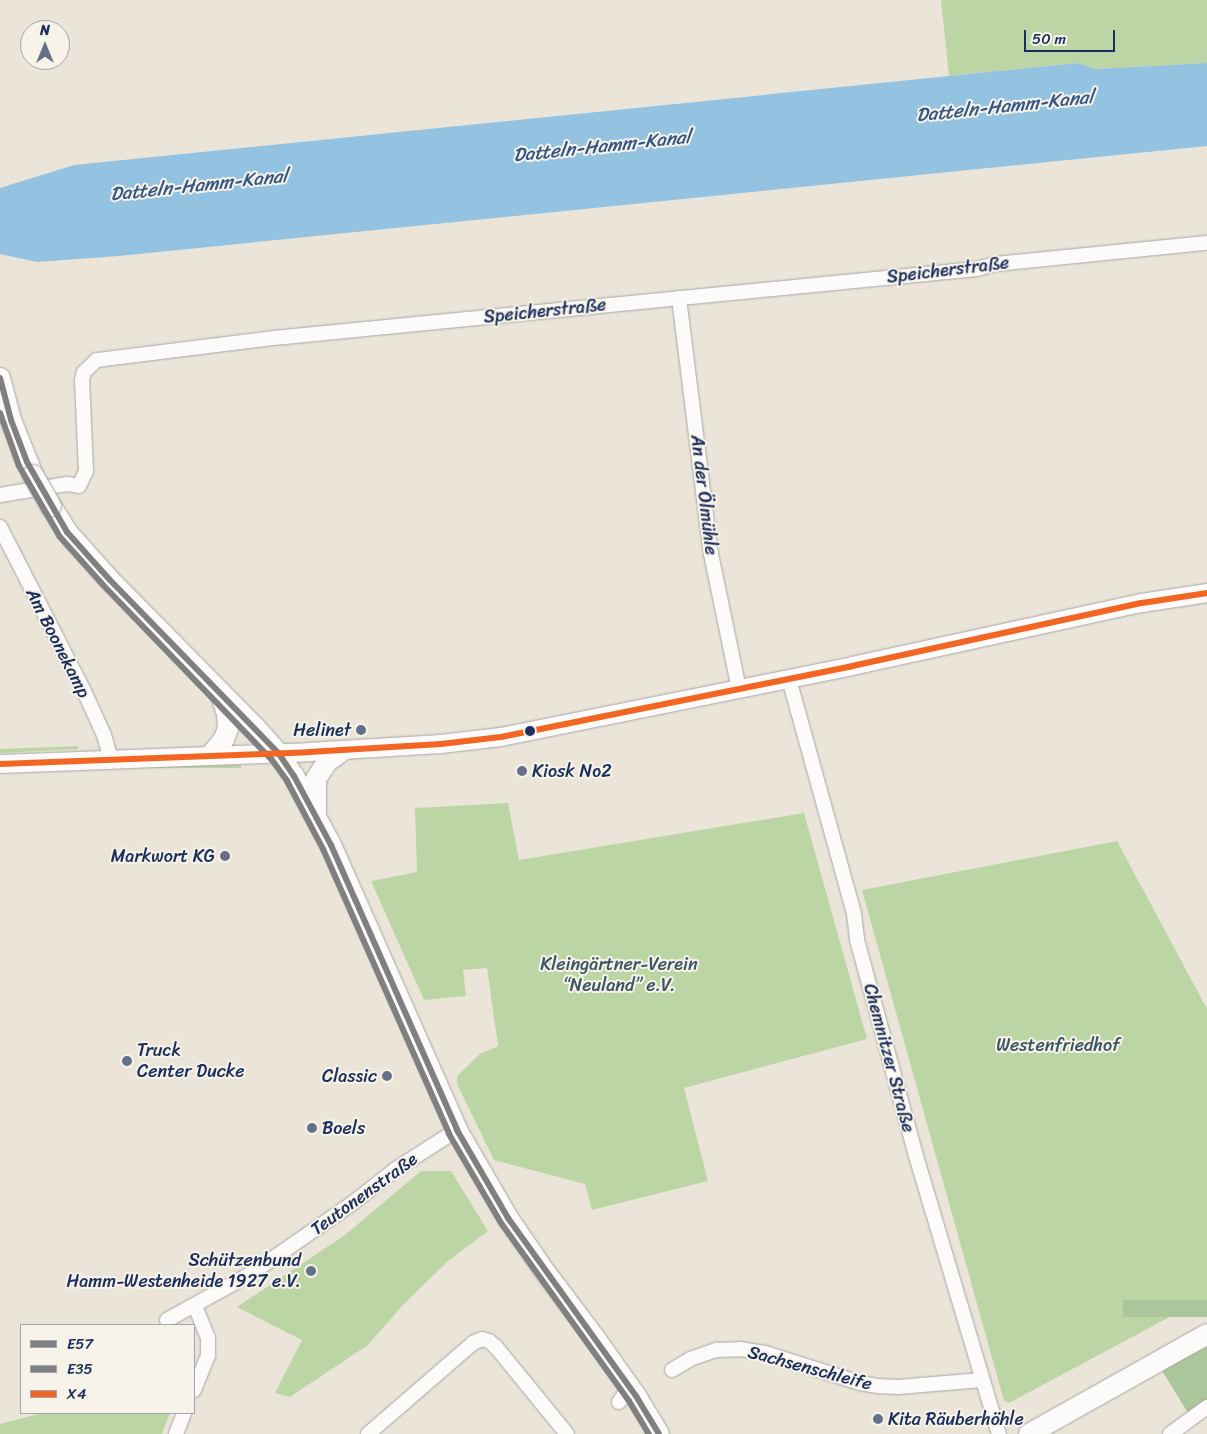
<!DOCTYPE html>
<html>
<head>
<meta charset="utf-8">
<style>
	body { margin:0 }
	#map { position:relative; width:1207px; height:1434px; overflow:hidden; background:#ebe5d9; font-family:Sriracha,sans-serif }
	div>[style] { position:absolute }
	.green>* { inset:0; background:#bcd5a4; transform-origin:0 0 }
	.forest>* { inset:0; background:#acc69b; transform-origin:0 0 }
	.water>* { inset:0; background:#94c3e1 }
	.roads { filter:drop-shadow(0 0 1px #a8a7a6) drop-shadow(0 0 1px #a8a7a6) }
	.minor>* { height:14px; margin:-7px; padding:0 7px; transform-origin:7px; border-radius:7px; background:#fcfbf9 }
	.tertiary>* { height:18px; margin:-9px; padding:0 9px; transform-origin:9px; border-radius:9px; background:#fcfbf9 }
	.secondary>* { height:20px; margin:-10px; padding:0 10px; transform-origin:10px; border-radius:10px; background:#fcfbf9 }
	.bridges { filter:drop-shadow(0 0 1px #a8a7a6) drop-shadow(0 0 1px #a8a7a6) }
	.secondary-bridge>* { height:20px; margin:-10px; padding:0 10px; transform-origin:10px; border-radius:10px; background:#fcfbf9 }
	.bus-1>* { height:6px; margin:-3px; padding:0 3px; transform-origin:3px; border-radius:3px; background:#808080 }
	.bus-2>* { height:6px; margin:-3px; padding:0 3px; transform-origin:3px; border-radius:3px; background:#808080 }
	.bus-3>* { height:6px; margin:-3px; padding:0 3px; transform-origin:3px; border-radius:3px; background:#f26522 }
	.dots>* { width:14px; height:14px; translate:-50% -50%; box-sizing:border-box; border:2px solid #f7f3e8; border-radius:50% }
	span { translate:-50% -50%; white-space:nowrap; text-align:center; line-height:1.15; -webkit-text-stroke:4px #f7f3e8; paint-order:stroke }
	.street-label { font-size:18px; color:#1b2f5e }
	.poi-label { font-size:18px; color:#1b2f5e }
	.right { translate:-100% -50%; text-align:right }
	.left { translate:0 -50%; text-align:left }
	.park-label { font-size:18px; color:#3a5564 }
	.water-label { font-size:19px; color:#345786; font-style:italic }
	.legend { position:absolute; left:20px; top:1324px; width:175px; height:90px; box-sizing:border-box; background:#f7f3e8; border:1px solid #9fa5b1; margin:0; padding:6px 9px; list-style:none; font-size:15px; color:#1b2f5e }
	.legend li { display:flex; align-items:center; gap:10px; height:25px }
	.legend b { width:25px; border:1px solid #9fa5b1 }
	.north { position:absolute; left:20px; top:20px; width:50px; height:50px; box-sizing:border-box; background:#f7f3e8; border:1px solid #9fa5b1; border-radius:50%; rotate:0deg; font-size:14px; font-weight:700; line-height:20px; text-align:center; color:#1b2f5e }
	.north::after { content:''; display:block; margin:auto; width:18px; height:22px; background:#646f89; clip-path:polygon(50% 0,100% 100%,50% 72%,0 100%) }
	.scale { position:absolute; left:1024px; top:30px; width:91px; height:22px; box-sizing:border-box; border:2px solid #1b2f5e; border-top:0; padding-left:6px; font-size:15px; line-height:18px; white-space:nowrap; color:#1b2f5e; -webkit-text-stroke:4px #f7f3e8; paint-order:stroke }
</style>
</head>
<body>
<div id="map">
	<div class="green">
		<div style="clip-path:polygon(941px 0,1207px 0,1207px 63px,1096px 69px,1078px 63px,949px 76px)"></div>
		<div style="clip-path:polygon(78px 746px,78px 749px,0 753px,0 749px)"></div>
		<div style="left:241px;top:765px;width:3px;height:133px;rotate:90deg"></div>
		<div style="clip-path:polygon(508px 803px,519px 860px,804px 813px,867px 1039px,684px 1088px,708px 1181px,592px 1210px,585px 1184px,494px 1160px,457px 1084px,457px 1076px,480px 1054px,498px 1046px,487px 968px,463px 970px,466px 996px,424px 1000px,371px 881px,417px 872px,415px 808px)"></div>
		<div style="clip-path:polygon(1117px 841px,1207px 1009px,1207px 1300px,1164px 1320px,1009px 1403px,1004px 1401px,862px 890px)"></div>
		<div style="clip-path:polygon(421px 1171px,451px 1171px,488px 1231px,448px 1261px,401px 1307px,368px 1345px,290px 1397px,275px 1393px,302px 1340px,237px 1307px,345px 1235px)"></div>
		<div style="clip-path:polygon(42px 1413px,170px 1413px,162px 1434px,0 1434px,0 1424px)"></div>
	</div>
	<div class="forest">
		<div style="left:1207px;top:1300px;width:17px;height:84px;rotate:90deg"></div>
		<div style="clip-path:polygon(1207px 1347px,1207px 1401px,1188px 1413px,1161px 1369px)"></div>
	</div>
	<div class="water">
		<div style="clip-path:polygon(1078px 63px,1096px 69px,1207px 63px,1207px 146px,119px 256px,37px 262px,0 254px,0 188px,74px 165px)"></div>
	</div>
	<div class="roads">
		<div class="minor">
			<div style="left:679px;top:298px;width:258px;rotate:82.9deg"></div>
			<div style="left:711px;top:554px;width:138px;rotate:78.3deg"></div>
			<div style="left:0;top:495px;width:68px;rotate:-9.3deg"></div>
			<div style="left:67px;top:484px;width:12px;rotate:9deg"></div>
			<div style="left:79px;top:486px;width:17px;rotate:-65deg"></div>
			<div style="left:86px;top:471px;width:91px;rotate:-92.5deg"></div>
			<div style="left:82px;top:380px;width:8px;rotate:-76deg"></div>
			<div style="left:84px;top:372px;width:18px;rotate:-43deg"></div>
			<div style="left:97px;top:360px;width:178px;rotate:-7.1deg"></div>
			<div style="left:274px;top:338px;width:706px;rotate:-5.61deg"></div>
			<div style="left:977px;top:269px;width:19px;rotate:-16deg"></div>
			<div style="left:995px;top:264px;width:213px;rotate:-5.7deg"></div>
			<div style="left:0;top:527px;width:182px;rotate:62.9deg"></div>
			<div style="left:83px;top:689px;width:51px;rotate:65.5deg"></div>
			<div style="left:104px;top:735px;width:26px;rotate:74deg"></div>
			<div style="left:789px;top:679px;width:244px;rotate:74.5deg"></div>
			<div style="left:854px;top:914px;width:26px;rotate:83deg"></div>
			<div style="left:857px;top:940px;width:224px;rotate:74.7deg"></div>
			<div style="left:916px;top:1156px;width:290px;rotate:73.4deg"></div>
			<div style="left:167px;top:1320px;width:97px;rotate:-28.9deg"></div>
			<div style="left:252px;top:1273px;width:124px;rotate:-34.8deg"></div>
			<div style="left:354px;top:1202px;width:53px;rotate:-38.2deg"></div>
			<div style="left:396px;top:1169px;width:72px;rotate:-32.6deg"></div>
			<div style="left:672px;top:1370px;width:21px;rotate:-31deg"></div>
			<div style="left:690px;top:1359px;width:28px;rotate:-19deg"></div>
			<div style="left:716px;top:1350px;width:24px;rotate:-2deg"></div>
			<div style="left:740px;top:1349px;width:25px;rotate:9deg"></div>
			<div style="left:765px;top:1353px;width:100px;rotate:17.5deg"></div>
			<div style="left:860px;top:1383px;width:17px;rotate:10deg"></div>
			<div style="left:877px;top:1386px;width:21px;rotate:3deg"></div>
			<div style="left:898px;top:1387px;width:84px;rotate:-4.8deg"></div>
			<div style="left:194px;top:1390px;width:38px;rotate:-68deg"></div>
			<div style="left:208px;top:1355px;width:17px;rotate:-90deg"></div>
			<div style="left:208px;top:1338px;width:35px;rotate:-112deg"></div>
			<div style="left:619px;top:1402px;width:19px;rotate:-54deg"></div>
			<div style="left:176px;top:1434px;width:22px;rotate:-69deg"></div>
			<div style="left:368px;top:1434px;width:139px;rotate:-40.9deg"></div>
			<div style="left:473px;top:1343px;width:10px;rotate:-24deg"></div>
			<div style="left:482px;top:1339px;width:7px;rotate:16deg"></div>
			<div style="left:489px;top:1341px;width:9px;rotate:41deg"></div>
			<div style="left:496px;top:1347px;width:112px;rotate:50.8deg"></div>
			<div style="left:1170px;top:1434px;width:46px;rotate:-36.1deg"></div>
		</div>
		<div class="tertiary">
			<div style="left:0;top:764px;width:309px;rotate:-2.2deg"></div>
			<div style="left:309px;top:752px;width:132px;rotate:-3.5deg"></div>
			<div style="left:441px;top:744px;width:60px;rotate:-6.7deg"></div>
			<div style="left:501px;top:737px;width:358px;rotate:-11.4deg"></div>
			<div style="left:852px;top:666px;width:297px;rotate:-12.3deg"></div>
			<div style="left:1142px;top:603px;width:66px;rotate:-8.7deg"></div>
		</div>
		<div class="secondary">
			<div style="left:0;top:378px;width:43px;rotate:75.3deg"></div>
			<div style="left:11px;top:420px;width:59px;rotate:68.2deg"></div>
			<div style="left:51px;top:506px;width:31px;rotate:58deg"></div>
			<div style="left:67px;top:532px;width:63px;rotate:48.2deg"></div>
			<div style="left:109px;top:579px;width:206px;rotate:45.4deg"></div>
			<div style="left:254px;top:726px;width:38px;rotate:48deg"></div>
			<div style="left:279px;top:754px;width:27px;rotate:56deg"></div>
			<div style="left:294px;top:776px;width:78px;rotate:61.8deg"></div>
			<div style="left:331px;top:845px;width:312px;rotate:66.1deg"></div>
			<div style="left:457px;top:1130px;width:102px;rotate:59.9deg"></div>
			<div style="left:508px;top:1218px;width:62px;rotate:55.5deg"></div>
			<div style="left:543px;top:1269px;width:86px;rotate:53deg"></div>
			<div style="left:595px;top:1338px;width:71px;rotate:54.7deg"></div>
			<div style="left:636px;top:1396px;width:44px;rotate:58.8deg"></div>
			<div style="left:211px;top:755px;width:21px;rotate:-51deg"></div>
			<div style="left:224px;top:739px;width:12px;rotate:-70deg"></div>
			<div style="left:228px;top:728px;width:14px;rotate:-94deg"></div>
			<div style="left:227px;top:714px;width:19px;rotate:-108deg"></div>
			<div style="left:316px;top:811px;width:32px;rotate:-90deg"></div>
			<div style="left:316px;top:779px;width:20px;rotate:-57deg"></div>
			<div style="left:327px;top:762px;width:19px;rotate:-36deg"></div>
			<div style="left:1029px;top:1434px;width:204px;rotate:-29.3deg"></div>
		</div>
	</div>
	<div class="bridges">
		<div class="secondary-bridge">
			<div style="left:33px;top:475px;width:36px;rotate:60deg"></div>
		</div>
	</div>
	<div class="bus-1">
		<div style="left:0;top:378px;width:43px;rotate:75.3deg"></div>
		<div style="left:11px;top:420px;width:45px;rotate:69.1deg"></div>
		<div style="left:27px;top:462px;width:81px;rotate:60.3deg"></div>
		<div style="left:67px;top:532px;width:63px;rotate:48.2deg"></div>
		<div style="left:109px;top:579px;width:244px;rotate:45.8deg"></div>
		<div style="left:279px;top:754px;width:27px;rotate:56deg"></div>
		<div style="left:294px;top:776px;width:78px;rotate:61.8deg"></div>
		<div style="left:331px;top:845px;width:312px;rotate:66.1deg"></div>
		<div style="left:457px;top:1130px;width:102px;rotate:59.9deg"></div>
		<div style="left:508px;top:1218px;width:219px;rotate:54.3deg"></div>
		<div style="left:636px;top:1396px;width:44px;rotate:58.8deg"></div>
	</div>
	<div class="bus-2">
		<div style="left:0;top:413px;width:56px;rotate:70.3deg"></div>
		<div style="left:19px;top:466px;width:82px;rotate:60deg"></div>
		<div style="left:60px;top:537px;width:64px;rotate:48.1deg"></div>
		<div style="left:103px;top:585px;width:243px;rotate:46deg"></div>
		<div style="left:272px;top:760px;width:26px;rotate:54deg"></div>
		<div style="left:287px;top:781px;width:77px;rotate:62.1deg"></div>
		<div style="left:323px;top:849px;width:312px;rotate:66.1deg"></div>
		<div style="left:449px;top:1134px;width:103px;rotate:59.7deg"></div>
		<div style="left:501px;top:1223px;width:219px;rotate:54.3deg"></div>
		<div style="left:629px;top:1401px;width:39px;rotate:59deg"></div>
	</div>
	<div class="bus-3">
		<div style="left:0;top:764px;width:309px;rotate:-2.2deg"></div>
		<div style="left:309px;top:752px;width:132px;rotate:-3.5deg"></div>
		<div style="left:441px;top:744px;width:60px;rotate:-6.7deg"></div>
		<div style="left:501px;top:737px;width:358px;rotate:-11.4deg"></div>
		<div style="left:852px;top:666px;width:297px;rotate:-12.3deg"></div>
		<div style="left:1142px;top:603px;width:66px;rotate:-8.7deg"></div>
	</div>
	<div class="dots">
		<div style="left:361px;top:730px;background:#646f89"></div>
		<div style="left:530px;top:731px;background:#1b2f5e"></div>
		<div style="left:522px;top:771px;background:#646f89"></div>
		<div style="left:225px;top:856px;background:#646f89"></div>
		<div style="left:127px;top:1061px;background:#646f89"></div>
		<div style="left:387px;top:1076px;background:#646f89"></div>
		<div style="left:312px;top:1128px;background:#646f89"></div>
		<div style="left:311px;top:1271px;background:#646f89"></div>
		<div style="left:878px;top:1419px;background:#646f89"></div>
	</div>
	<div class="street-label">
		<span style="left:948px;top:270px;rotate:-7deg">Speicherstraße</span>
		<span style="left:545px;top:311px;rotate:-6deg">Speicherstraße</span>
		<span style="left:704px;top:495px;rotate:83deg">An der Ölmühle</span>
		<span style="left:58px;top:643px;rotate:63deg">Am Boonekamp</span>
		<span style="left:889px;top:1058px;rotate:75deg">Chemnitzer Straße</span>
		<span style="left:364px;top:1194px;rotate:-36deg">Teutonenstraße</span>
		<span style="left:810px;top:1368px;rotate:15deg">Sachsenschleife</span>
	</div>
	<div class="poi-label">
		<span class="right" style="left:351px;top:730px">Helinet</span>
		<span class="left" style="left:532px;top:771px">Kiosk No2</span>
		<span class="right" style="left:215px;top:856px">Markwort KG</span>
		<span class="left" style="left:137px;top:1061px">Truck<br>Center Ducke</span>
		<span class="right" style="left:377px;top:1076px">Classic</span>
		<span class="left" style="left:322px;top:1128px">Boels</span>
		<span class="right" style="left:301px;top:1271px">Schützenbund<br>Hamm-Westenheide 1927 e.V.</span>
		<span class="left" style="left:888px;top:1419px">Kita Räuberhöhle</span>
	</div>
	<div class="park-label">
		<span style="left:619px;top:975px">Kleingärtner-Verein<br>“Neuland” e.V.</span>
		<span style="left:1058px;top:1045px">Westenfriedhof</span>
	</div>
	<div class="water-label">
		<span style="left:1005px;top:106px;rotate:-6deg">Datteln-Hamm-Kanal</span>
		<span style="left:602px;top:146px;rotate:-6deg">Datteln-Hamm-Kanal</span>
		<span style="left:199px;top:185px;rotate:-6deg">Datteln-Hamm-Kanal</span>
	</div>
	<ul class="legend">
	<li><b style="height:6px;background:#808080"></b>E57</li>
	<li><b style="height:6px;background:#808080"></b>E35</li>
	<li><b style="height:6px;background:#f26522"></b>X4</li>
	</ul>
	<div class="north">N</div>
	<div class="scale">50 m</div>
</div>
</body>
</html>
